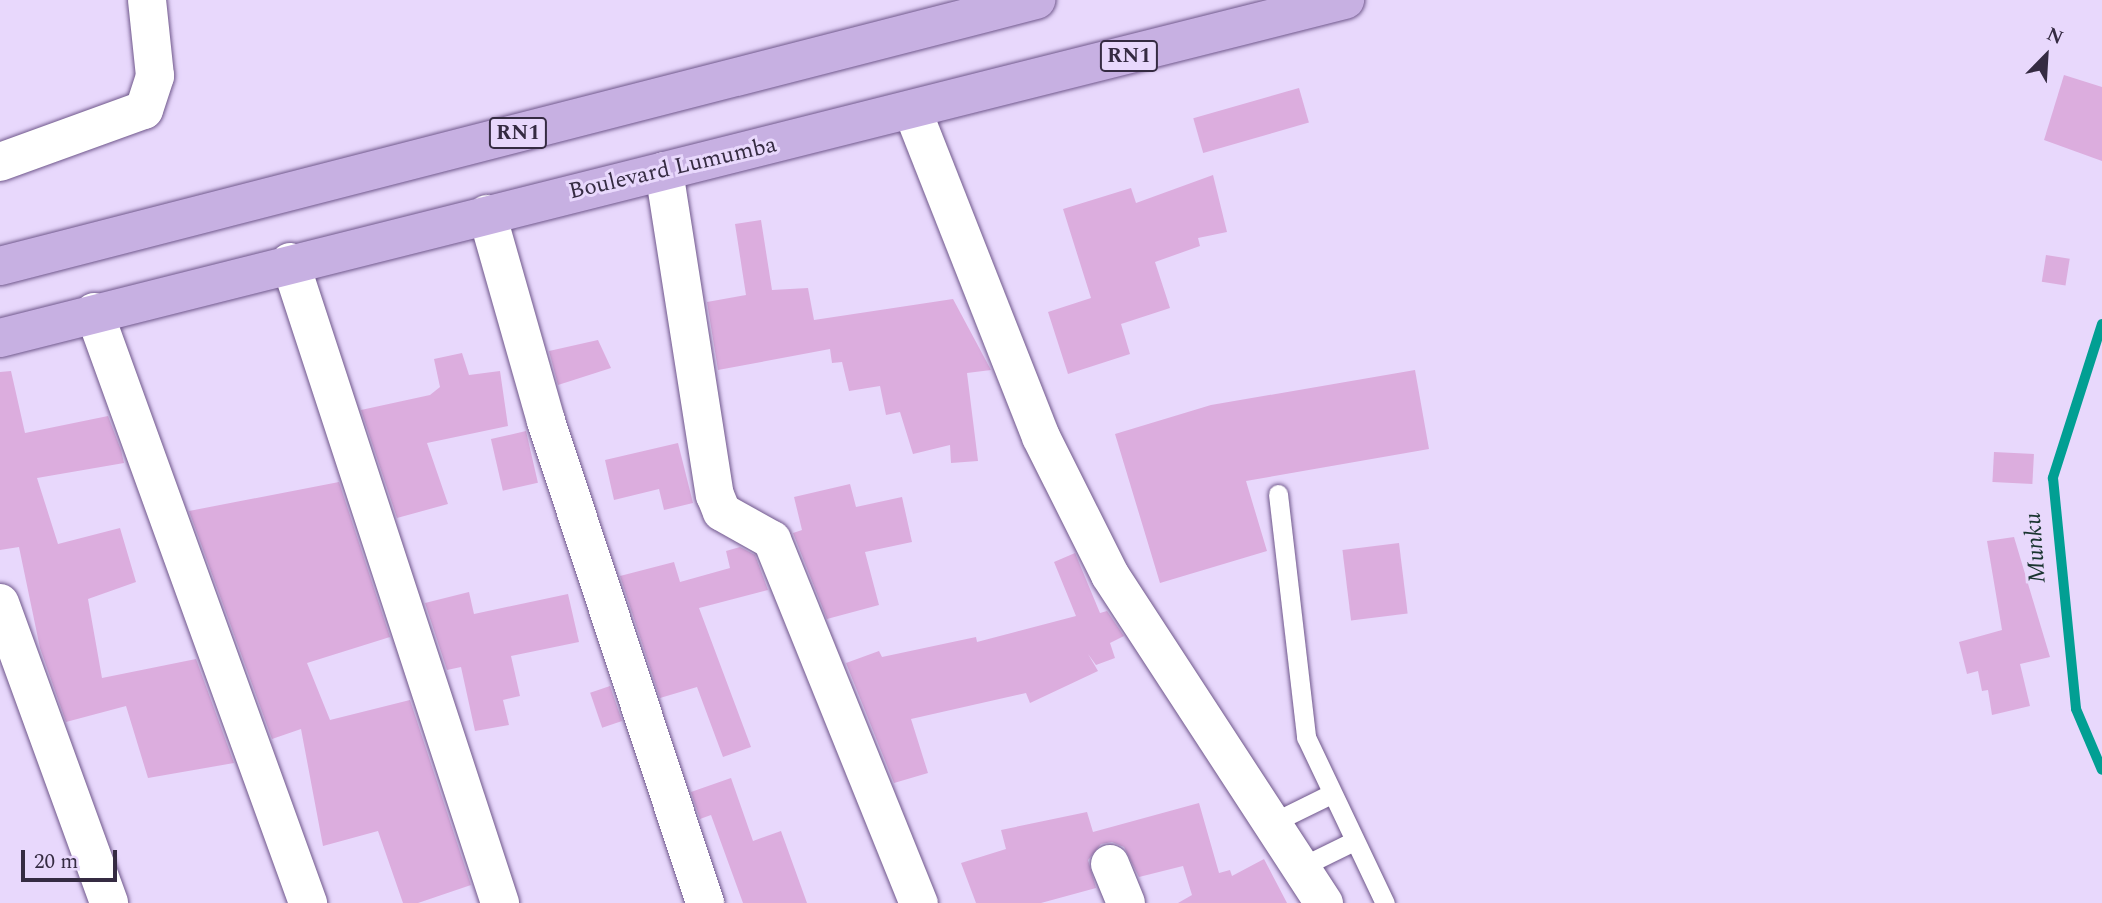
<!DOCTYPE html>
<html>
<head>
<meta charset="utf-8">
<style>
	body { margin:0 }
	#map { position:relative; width:2102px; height:903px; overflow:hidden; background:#e8d8fc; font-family:Spectral,serif }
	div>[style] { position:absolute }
	.stream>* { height:10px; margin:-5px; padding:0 5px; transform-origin:5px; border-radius:5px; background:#029f93 }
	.building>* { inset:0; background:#dcadde; transform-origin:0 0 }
	.roads { filter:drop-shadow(0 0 2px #6f578b) drop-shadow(0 0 2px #6f578b) }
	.service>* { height:19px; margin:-9.5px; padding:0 9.5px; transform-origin:9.5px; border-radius:9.5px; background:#fff }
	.minor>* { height:38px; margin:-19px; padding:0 19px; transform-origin:19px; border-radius:19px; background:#fff }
	.trunk>* { height:38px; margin:-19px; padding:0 19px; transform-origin:19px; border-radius:19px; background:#c7b0e2 }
	span { translate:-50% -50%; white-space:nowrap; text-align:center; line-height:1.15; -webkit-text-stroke:6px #e8d8fc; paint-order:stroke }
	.shield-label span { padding:2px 5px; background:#e8d8fc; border:2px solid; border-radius:5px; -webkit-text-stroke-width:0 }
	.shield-label { font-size:21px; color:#352b42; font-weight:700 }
	.street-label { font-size:23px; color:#352b42 }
	.water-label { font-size:24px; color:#193430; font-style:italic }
	.north { position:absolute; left:2011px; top:21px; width:70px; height:70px; -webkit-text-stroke:5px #e8d8fc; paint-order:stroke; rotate:24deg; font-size:19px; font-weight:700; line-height:28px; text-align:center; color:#352b42 }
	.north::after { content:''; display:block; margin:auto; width:24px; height:32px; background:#352b42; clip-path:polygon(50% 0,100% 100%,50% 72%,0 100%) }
	.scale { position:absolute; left:21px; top:850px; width:96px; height:32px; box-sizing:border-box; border:4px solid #352b42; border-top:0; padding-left:9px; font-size:21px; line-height:24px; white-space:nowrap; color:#352b42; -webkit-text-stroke:5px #e8d8fc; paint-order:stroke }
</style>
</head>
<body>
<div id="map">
	<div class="stream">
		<div style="left:2102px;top:324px;width:162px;rotate:107.7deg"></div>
		<div style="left:2053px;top:478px;width:232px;rotate:84.3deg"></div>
		<div style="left:2076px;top:709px;width:66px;rotate:66.9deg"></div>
	</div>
	<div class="building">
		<div style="clip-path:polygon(2064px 75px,2102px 87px,2102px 161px,2044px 140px)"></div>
		<div style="left:1299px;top:88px;width:36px;height:110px;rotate:74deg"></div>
		<div style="clip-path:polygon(1213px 175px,1227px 232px,1198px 238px,1200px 246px,1155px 262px,1170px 308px,1121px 324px,1130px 354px,1068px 374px,1048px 312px,1091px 298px,1063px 209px,1131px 188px,1136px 203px)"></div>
		<div style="clip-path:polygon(761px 220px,772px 290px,808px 288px,814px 320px,953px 299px,991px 370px,967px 373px,978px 461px,951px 463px,950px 445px,913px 454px,900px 412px,886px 415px,880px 386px,849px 391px,842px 362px,832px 363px,830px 349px,718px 370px,707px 302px,746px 295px,735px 224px)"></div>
		<div style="left:2046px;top:255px;width:24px;height:27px;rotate:9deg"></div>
		<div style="clip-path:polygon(598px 340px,611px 368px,558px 385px,549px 351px)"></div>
		<div style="clip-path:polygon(462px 353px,469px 375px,500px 371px,508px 426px,427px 443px,448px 504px,397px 518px,361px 410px,430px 395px,440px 387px,434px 359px)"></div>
		<div style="clip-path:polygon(1415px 370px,1429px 449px,1246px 481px,1267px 551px,1160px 583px,1115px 434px,1211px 405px)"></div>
		<div style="clip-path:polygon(11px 371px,25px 433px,108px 416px,121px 450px,124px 463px,37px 478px,58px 544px,120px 528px,136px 582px,88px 599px,102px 678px,196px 659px,234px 763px,148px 778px,126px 706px,66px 722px,40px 648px,19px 547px,0 550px,0 372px)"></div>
		<div style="left:526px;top:431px;width:53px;height:36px;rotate:77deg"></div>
		<div style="clip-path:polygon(678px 443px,693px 503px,664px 510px,659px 489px,614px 500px,605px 460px)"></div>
		<div style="left:1994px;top:452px;width:40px;height:30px;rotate:3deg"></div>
		<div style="clip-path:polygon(339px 482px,390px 637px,307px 663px,330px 720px,410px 700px,471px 885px,418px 903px,403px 903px,378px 831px,323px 846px,301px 729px,272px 739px,189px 511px)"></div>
		<div style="clip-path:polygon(850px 484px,856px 507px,902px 497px,912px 542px,865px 552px,879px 605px,827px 619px,793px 533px,802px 530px,794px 497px)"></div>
		<div style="clip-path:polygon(2014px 537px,2050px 657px,2020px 664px,2030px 706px,1992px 715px,1988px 690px,1982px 691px,1978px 671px,1967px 674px,1959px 642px,2002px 630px,1987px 541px)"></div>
		<div style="left:1399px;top:543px;width:71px;height:57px;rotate:83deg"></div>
		<div style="clip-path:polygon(740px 547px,755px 555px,768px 590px,699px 608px,751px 747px,723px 757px,697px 687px,660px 698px,620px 576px,674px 562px,680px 582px,730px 568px,726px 551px)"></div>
		<div style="clip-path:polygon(1075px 553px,1100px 613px,1107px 611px,1124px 636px,1110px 643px,1115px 658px,1096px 665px,1088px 654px,1098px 671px,1030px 703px,1026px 693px,911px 719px,928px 773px,894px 783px,846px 663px,879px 651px,882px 657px,976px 637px,977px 642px,1076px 616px,1054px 562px)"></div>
		<div style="clip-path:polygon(469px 592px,474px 614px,568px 594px,579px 642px,511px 656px,520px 696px,503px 700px,509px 725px,475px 731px,461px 667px,447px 670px,425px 603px)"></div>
		<div style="left:610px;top:686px;width:37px;height:21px;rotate:71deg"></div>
		<div style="clip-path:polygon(731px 778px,753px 841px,781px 831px,807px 903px,743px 903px,711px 815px,700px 819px,691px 792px)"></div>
		<div style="clip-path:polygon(1199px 803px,1219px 873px,1230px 870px,1232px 876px,1264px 859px,1287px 903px,1178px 903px,1192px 895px,1183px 866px,1139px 877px,1124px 847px,1112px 842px,1101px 844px,1088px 860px,1096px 888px,1041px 903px,976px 903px,961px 863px,1006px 849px,1001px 830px,1087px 812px,1093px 832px)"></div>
	</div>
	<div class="roads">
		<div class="service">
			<div style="left:1278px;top:494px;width:245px;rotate:83.4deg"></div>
			<div style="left:1306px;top:737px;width:184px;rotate:64.6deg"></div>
			<div style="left:1272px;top:823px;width:66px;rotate:-26.2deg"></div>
			<div style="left:1301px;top:867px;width:59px;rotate:-26.1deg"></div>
		</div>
		<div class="minor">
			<div style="left:913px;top:112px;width:349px;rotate:68.5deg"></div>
			<div style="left:1041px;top:437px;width:154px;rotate:63.4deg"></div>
			<div style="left:1110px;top:575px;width:392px;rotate:56.9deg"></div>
			<div style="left:0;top:162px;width:153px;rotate:-19.9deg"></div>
			<div style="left:144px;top:110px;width:36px;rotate:-72deg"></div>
			<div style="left:155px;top:76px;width:76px;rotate:-96deg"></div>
			<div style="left:664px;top:171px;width:328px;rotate:81.1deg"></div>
			<div style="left:715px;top:495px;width:18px;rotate:68deg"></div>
			<div style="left:722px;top:512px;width:57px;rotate:29.2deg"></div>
			<div style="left:772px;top:540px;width:392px;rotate:68deg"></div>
			<div style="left:487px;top:214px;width:215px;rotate:74.1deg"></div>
			<div style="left:546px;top:421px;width:508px;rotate:71.74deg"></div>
			<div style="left:290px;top:262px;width:675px;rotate:71.86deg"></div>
			<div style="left:94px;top:312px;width:629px;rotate:70.09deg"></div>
			<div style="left:0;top:603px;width:319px;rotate:70deg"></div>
			<div style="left:1110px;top:864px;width:42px;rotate:67.7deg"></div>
		</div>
		<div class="trunk">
			<div style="left:0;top:266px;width:1070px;rotate:-14.4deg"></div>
			<div style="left:0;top:338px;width:1387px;rotate:-14.11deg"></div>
		</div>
	</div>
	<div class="shield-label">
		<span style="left:1129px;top:56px">RN1</span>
		<span style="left:518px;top:133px">RN1</span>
	</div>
	<div class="street-label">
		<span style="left:673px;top:169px;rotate:-13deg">Boulevard Lumumba</span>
	</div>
	<div class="water-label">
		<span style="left:2036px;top:548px;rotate:-94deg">Munku</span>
	</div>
	<div class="north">N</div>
	<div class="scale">20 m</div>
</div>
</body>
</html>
